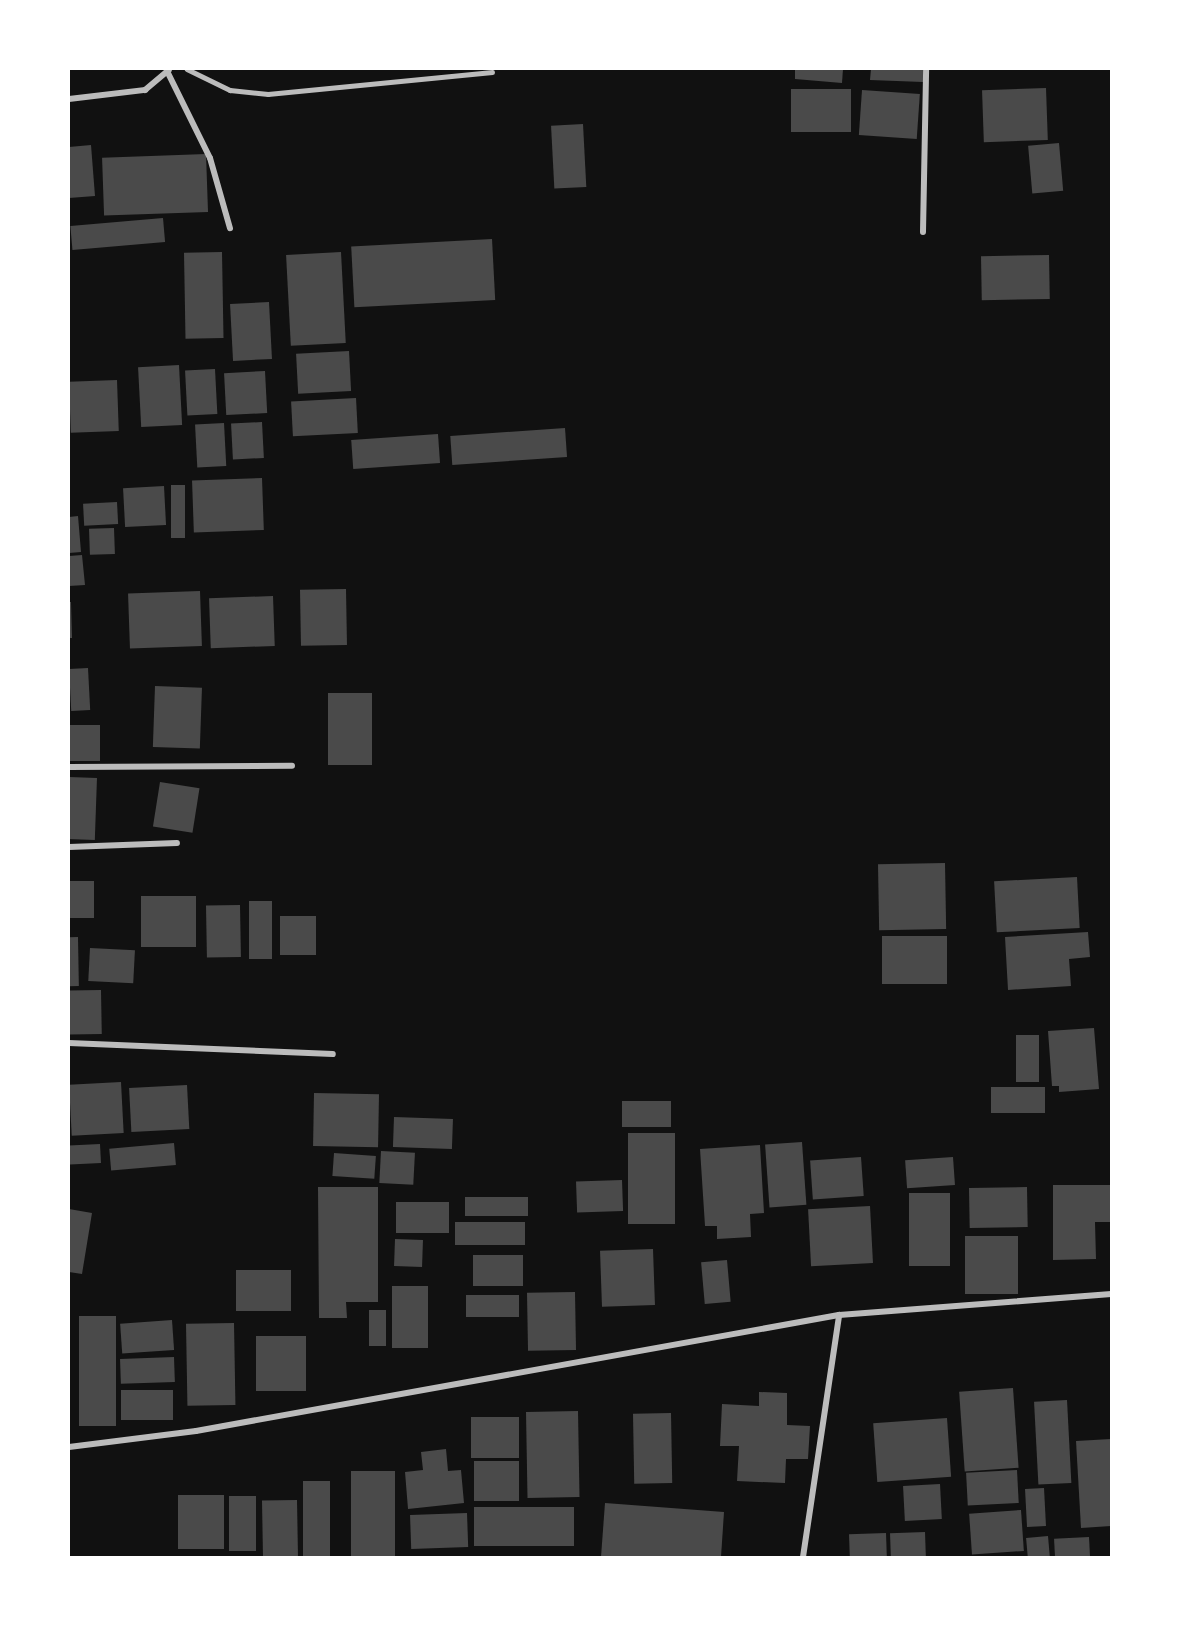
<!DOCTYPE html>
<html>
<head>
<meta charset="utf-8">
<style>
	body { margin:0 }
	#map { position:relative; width:1180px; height:1626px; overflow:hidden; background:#111; font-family:"Alegreya Sans",sans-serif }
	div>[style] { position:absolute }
	.building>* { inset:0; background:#4a4a4a; transform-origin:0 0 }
	.service>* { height:4.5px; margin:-2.25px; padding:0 2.25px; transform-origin:2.25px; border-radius:2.25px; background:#bcbcbc }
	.minor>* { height:6px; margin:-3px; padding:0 3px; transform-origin:3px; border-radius:3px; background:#bcbcbc }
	span { translate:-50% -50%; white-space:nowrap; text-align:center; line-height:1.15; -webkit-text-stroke:4.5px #fff; paint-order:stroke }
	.frame { position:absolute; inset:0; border:70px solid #fff; pointer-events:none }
</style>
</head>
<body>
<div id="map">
	<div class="building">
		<div style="clip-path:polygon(795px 69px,843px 69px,842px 83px,795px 79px)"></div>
		<div style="clip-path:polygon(871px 69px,923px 69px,923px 82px,870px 80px)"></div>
		<div style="left:1046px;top:88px;width:52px;height:64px;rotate:88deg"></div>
		<div style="left:791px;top:89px;width:60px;height:43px"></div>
		<div style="left:862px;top:90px;width:58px;height:45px;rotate:4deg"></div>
		<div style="left:583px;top:124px;width:63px;height:32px;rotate:87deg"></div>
		<div style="left:1059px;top:143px;width:48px;height:31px;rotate:85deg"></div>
		<div style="clip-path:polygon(91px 145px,95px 196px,69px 198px,69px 147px)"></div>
		<div style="left:206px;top:154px;width:58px;height:104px;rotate:88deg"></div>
		<div style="left:163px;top:218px;width:24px;height:93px;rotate:85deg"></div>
		<div style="left:492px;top:239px;width:61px;height:141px;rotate:87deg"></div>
		<div style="left:222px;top:252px;width:86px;height:38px;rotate:89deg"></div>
		<div style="left:341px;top:252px;width:91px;height:55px;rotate:87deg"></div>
		<div style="left:1049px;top:255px;width:44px;height:68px;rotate:89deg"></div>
		<div style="left:269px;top:302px;width:57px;height:39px;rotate:87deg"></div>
		<div style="left:349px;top:351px;width:40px;height:53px;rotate:87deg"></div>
		<div style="left:179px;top:365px;width:60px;height:41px;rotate:87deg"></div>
		<div style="left:215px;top:369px;width:45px;height:30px;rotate:87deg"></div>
		<div style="left:265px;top:371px;width:42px;height:41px;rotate:87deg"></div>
		<div style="left:117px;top:380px;width:51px;height:48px;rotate:88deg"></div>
		<div style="left:356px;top:398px;width:35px;height:65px;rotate:87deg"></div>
		<div style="left:262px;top:422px;width:36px;height:31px;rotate:87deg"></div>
		<div style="left:224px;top:423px;width:43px;height:29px;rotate:87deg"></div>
		<div style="left:565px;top:428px;width:29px;height:115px;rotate:86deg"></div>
		<div style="left:438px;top:434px;width:29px;height:87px;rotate:86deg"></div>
		<div style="left:262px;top:478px;width:52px;height:70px;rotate:88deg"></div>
		<div style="left:171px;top:485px;width:14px;height:53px"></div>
		<div style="left:164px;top:486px;width:39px;height:41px;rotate:87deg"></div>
		<div style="left:117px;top:502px;width:22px;height:34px;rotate:87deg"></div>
		<div style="clip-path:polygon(78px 516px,81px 552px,69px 553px,69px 517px)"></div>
		<div style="left:114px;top:528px;width:26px;height:25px;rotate:88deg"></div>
		<div style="clip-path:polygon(82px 555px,85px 585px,69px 586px,69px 556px)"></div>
		<div style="left:346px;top:589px;width:56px;height:46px;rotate:89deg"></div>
		<div style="left:200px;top:591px;width:55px;height:72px;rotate:88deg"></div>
		<div style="left:273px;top:596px;width:50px;height:64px;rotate:88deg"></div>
		<div style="clip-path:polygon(69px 602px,71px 602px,72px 638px,69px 638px)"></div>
		<div style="left:88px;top:668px;width:42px;height:19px;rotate:87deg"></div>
		<div style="left:155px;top:686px;width:47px;height:61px;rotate:2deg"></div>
		<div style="left:328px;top:693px;width:44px;height:72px"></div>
		<div style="left:69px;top:725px;width:31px;height:36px"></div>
		<div style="left:69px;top:777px;width:28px;height:62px;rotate:2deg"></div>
		<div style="left:160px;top:782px;width:40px;height:45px;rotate:9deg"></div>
		<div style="left:945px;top:863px;width:66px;height:67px;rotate:89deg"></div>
		<div style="left:1077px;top:877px;width:51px;height:83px;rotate:87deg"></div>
		<div style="left:69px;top:881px;width:25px;height:37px"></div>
		<div style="left:141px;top:896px;width:55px;height:51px"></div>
		<div style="left:249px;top:901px;width:23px;height:58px"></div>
		<div style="left:240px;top:905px;width:52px;height:34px;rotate:89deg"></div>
		<div style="left:280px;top:916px;width:36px;height:39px"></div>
		<div style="clip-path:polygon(1088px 932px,1090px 957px,1069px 959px,1071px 986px,1008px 990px,1005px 937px)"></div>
		<div style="left:947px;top:936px;width:48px;height:65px;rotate:90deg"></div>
		<div style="left:78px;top:937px;width:49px;height:9px;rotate:89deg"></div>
		<div style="left:90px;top:948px;width:45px;height:33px;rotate:3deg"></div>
		<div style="left:101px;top:990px;width:44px;height:32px;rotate:89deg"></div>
		<div style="clip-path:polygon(1094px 1028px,1099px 1089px,1059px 1092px,1059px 1086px,1052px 1086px,1048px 1031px)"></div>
		<div style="left:1016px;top:1035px;width:23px;height:47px"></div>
		<div style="left:121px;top:1082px;width:51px;height:52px;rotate:87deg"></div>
		<div style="left:187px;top:1085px;width:44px;height:58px;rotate:87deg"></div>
		<div style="left:991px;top:1087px;width:54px;height:26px"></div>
		<div style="left:314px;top:1093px;width:65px;height:53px;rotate:1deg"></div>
		<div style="left:622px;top:1101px;width:49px;height:26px"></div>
		<div style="left:394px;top:1117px;width:59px;height:30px;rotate:2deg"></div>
		<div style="left:628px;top:1133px;width:47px;height:91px"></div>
		<div style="left:802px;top:1142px;width:63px;height:37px;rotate:86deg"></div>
		<div style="left:174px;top:1143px;width:22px;height:65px;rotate:85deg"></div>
		<div style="left:100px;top:1144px;width:19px;height:31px;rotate:87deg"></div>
		<div style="clip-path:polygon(760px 1145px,764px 1213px,750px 1214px,751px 1237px,717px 1239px,717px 1226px,705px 1226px,700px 1149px)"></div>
		<div style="left:381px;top:1151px;width:34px;height:32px;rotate:3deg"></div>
		<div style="left:334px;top:1153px;width:42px;height:23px;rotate:4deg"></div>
		<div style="left:861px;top:1157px;width:39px;height:51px;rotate:86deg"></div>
		<div style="left:953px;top:1157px;width:28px;height:48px;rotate:86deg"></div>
		<div style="left:622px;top:1180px;width:31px;height:46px;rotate:88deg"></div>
		<div style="clip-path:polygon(1053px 1185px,1111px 1185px,1111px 1222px,1095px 1222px,1096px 1259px,1053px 1260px)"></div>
		<div style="clip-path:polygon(318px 1187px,378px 1187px,378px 1302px,346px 1302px,347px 1318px,319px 1318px)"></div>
		<div style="left:1027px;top:1187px;width:40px;height:58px;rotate:89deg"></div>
		<div style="left:909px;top:1193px;width:41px;height:73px"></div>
		<div style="left:528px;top:1197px;width:19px;height:63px;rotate:90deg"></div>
		<div style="left:396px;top:1202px;width:53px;height:31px"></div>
		<div style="left:870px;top:1206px;width:57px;height:62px;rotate:87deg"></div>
		<div style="clip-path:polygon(69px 1209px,92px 1213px,82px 1274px,69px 1272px)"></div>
		<div style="left:525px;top:1222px;width:23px;height:70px;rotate:90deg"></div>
		<div style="left:965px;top:1236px;width:53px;height:58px"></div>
		<div style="left:395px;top:1239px;width:28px;height:27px;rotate:2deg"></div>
		<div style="left:653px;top:1249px;width:56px;height:53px;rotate:88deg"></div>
		<div style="left:473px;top:1255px;width:50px;height:31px"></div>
		<div style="left:727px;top:1260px;width:42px;height:26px;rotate:85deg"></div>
		<div style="left:291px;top:1270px;width:41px;height:55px;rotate:90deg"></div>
		<div style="left:392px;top:1286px;width:36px;height:62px"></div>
		<div style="left:575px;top:1292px;width:58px;height:48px;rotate:89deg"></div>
		<div style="left:466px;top:1295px;width:53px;height:22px"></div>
		<div style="left:369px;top:1310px;width:17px;height:36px"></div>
		<div style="left:79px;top:1316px;width:37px;height:110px"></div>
		<div style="left:172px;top:1320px;width:30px;height:52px;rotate:86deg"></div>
		<div style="left:234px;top:1323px;width:82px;height:48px;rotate:89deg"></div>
		<div style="left:306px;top:1336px;width:55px;height:50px;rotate:90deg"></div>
		<div style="left:174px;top:1357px;width:25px;height:54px;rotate:88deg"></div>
		<div style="left:1013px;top:1388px;width:80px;height:54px;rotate:86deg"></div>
		<div style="left:173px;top:1390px;width:30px;height:52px;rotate:90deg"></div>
		<div style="clip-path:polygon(759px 1392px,787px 1393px,787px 1425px,810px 1426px,808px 1459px,786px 1459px,785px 1483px,737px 1481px,739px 1446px,720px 1446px,722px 1404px,759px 1406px)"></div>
		<div style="left:1067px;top:1400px;width:83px;height:33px;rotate:87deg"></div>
		<div style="left:578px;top:1411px;width:86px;height:52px;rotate:89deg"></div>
		<div style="left:671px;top:1413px;width:70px;height:38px;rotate:89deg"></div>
		<div style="left:519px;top:1417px;width:41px;height:48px;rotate:90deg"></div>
		<div style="left:947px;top:1418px;width:59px;height:74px;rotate:86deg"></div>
		<div style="clip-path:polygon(1111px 1439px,1111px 1526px,1081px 1528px,1076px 1441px)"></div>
		<div style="clip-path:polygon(446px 1449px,448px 1471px,461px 1470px,464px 1503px,408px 1509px,405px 1472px,423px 1470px,421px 1452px)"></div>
		<div style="left:519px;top:1461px;width:40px;height:45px;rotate:90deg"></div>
		<div style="left:1017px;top:1470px;width:33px;height:51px;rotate:87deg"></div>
		<div style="left:395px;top:1471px;width:86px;height:44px;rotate:90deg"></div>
		<div style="left:303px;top:1481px;width:27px;height:76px"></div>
		<div style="left:940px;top:1484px;width:35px;height:37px;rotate:87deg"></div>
		<div style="left:1044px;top:1488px;width:38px;height:19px;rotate:87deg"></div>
		<div style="left:224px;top:1495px;width:54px;height:46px;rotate:90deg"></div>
		<div style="left:229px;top:1496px;width:27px;height:55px"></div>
		<div style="left:297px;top:1500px;width:57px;height:35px;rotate:89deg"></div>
		<div style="clip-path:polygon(605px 1503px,724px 1512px,721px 1557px,601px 1557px)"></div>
		<div style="left:574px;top:1507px;width:39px;height:100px;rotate:90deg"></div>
		<div style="left:1021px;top:1510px;width:41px;height:52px;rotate:86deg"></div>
		<div style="left:467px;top:1513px;width:34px;height:57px;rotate:88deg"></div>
		<div style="left:925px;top:1532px;width:25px;height:35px;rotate:88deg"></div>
		<div style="left:886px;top:1533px;width:24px;height:37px;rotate:88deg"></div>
		<div style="left:1048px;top:1536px;width:21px;height:22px;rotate:85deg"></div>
		<div style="left:1089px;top:1537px;width:20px;height:35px;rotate:87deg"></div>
	</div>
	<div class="service">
		<div style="left:187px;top:69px;width:48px;rotate:26deg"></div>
		<div style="left:230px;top:90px;width:38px;rotate:6deg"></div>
		<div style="left:268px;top:94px;width:225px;rotate:-5.6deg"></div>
	</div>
	<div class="minor">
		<div style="left:167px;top:71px;width:97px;rotate:63.7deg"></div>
		<div style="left:210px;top:158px;width:73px;rotate:74.1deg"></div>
		<div style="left:69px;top:99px;width:77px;rotate:-6.8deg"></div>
		<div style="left:145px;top:90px;width:31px;rotate:-40deg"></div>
		<div style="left:923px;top:232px;width:163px;rotate:-88.9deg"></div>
		<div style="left:69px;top:767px;width:223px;rotate:-0.3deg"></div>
		<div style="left:69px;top:847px;width:108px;rotate:-2.1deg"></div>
		<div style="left:69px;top:1043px;width:264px;rotate:2.4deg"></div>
		<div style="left:69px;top:1447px;width:128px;rotate:-7.2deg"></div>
		<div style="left:196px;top:1431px;width:653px;rotate:-10.23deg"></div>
		<div style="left:839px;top:1315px;width:273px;rotate:-4.4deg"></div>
		<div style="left:803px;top:1557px;width:245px;rotate:-81.5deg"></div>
	</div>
	<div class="frame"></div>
</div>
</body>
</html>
